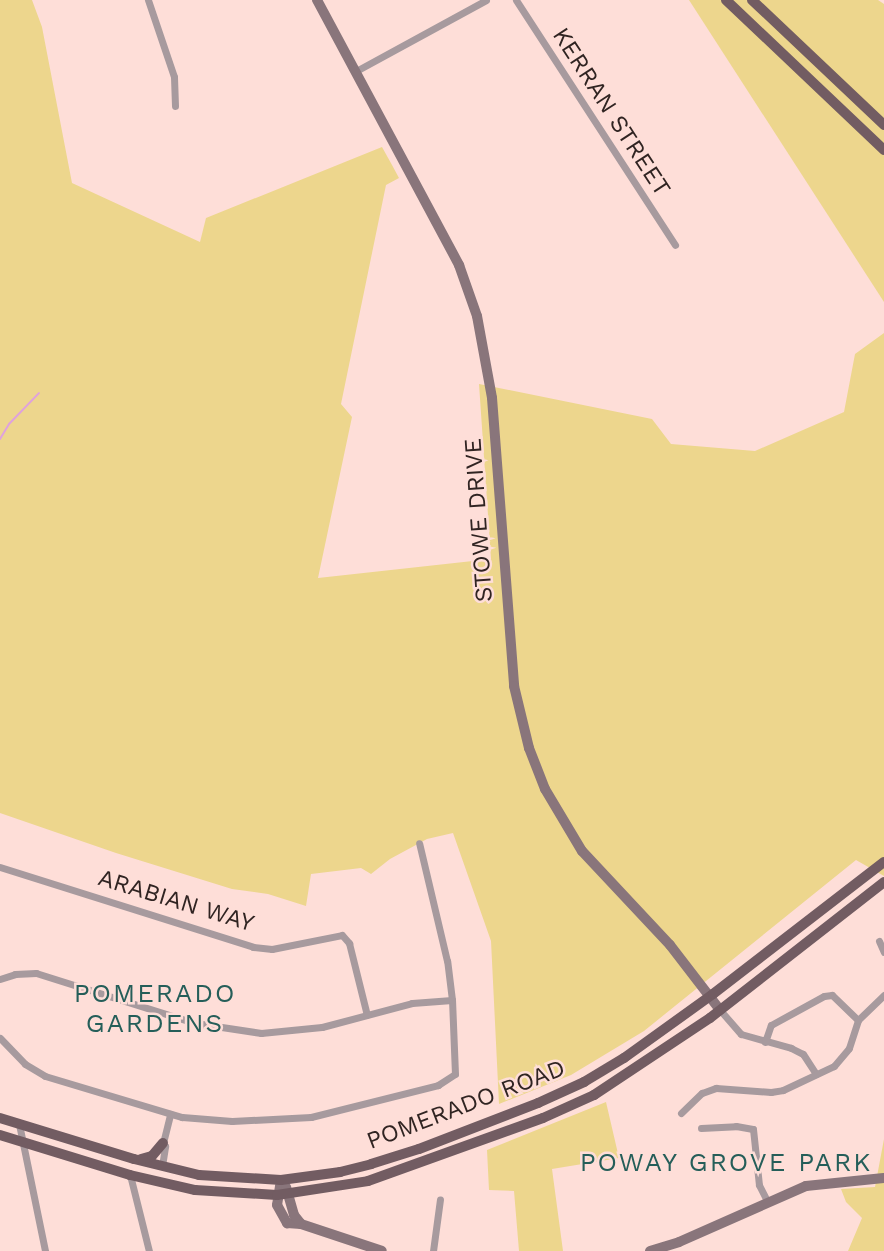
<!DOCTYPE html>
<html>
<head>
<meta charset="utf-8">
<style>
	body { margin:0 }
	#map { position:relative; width:884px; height:1251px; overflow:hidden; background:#feded8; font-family:"Work Sans",sans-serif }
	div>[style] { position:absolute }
	.green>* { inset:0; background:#edd68d }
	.stream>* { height:2px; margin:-1px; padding:0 1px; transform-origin:1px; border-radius:1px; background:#dfa2dd }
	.street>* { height:7px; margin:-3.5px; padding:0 3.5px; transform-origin:3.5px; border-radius:3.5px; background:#a79a9e }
	.secondary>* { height:10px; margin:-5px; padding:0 5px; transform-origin:5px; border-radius:5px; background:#89757b }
	.primary>* { height:10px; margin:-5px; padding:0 5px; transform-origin:5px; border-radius:5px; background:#725c62 }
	span { translate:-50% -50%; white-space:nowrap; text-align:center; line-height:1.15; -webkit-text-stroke:5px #feded8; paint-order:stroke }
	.street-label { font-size:24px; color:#302422 }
	.neighbourhood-label { font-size:26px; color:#255e59; letter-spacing:2px }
</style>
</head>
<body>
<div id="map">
	<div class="green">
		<div style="clip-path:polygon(0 0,32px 0,42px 27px,72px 183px,200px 242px,206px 218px,382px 147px,392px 165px,399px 178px,386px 185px,341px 404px,352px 417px,318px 578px,491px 559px,479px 384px,652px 419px,671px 444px,755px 451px,844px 412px,855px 354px,884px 333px,884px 876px,856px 860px,644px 1031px,571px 1075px,499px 1104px,491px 941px,453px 833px,427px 839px,390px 859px,371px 874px,361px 868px,311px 874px,306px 906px,268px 894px,232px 889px,116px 853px,0 813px)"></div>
		<div style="clip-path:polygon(689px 0,878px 0,884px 4px,884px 302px)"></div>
		<div style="clip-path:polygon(606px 1102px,619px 1158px,552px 1169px,563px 1251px,519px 1251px,514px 1191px,489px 1190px,487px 1150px)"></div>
		<div style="clip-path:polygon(884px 1139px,884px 1251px,848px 1251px,862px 1218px,846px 1202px,841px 1189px,875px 1187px)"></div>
	</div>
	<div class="stream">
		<div style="left:0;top:439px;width:17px;rotate:-59deg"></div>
		<div style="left:9px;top:424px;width:43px;rotate:-45.9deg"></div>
	</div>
	<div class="street">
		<div style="left:148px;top:0;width:81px;rotate:71.3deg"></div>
		<div style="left:174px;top:77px;width:29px;rotate:88deg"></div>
		<div style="left:516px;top:0;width:292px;rotate:57deg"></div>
		<div style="left:356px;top:71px;width:148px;rotate:-28.6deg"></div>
		<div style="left:0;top:867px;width:265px;rotate:17.5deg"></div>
		<div style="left:253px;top:947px;width:19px;rotate:6deg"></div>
		<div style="left:272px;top:949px;width:71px;rotate:-11.3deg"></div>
		<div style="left:342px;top:935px;width:11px;rotate:49deg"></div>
		<div style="left:349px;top:943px;width:74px;rotate:76deg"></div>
		<div style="left:879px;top:941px;width:12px;rotate:66deg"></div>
		<div style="left:0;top:979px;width:16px;rotate:-18deg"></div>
		<div style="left:15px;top:974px;width:21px;rotate:-3deg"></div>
		<div style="left:36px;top:973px;width:167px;rotate:17.5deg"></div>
		<div style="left:195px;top:1023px;width:67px;rotate:8.6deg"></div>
		<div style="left:261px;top:1033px;width:61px;rotate:-5.6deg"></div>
		<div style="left:322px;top:1027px;width:93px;rotate:-14.9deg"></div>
		<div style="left:412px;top:1003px;width:40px;rotate:-4.3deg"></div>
		<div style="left:720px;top:1010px;width:32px;rotate:49deg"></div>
		<div style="left:741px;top:1034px;width:52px;rotate:15.6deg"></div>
		<div style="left:791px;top:1048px;width:13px;rotate:27deg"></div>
		<div style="left:803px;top:1054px;width:24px;rotate:57deg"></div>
		<div style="left:0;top:1038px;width:36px;rotate:46deg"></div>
		<div style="left:25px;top:1064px;width:23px;rotate:31deg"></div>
		<div style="left:45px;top:1076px;width:143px;rotate:16.7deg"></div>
		<div style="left:182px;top:1117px;width:50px;rotate:4.6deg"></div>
		<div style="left:232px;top:1121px;width:79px;rotate:-2.9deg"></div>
		<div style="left:311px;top:1117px;width:131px;rotate:-14.1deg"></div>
		<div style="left:438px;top:1085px;width:20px;rotate:-33deg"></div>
		<div style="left:455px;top:1074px;width:74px;rotate:-92.3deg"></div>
		<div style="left:452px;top:1000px;width:39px;rotate:-97deg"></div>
		<div style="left:447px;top:961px;width:121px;rotate:-103.3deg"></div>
		<div style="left:765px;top:1042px;width:18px;rotate:-71deg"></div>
		<div style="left:771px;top:1025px;width:60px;rotate:-28.7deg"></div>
		<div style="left:824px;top:996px;width:8px;rotate:-7deg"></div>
		<div style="left:832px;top:995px;width:36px;rotate:44deg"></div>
		<div style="left:681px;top:1113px;width:29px;rotate:-44deg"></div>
		<div style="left:702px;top:1093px;width:15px;rotate:-20deg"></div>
		<div style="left:716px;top:1088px;width:55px;rotate:4.2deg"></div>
		<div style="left:771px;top:1092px;width:12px;rotate:-9deg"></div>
		<div style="left:783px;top:1090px;width:56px;rotate:-25.2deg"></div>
		<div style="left:834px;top:1066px;width:23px;rotate:-50deg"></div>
		<div style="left:849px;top:1048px;width:29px;rotate:-72deg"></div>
		<div style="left:858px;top:1020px;width:36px;rotate:-44deg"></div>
		<div style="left:19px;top:1124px;width:130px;rotate:78.4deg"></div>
		<div style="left:701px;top:1128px;width:35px;rotate:-3deg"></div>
		<div style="left:736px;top:1126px;width:17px;rotate:10deg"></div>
		<div style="left:753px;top:1129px;width:56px;rotate:83.9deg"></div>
		<div style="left:759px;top:1185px;width:18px;rotate:63deg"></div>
		<div style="left:162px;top:1166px;width:20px;rotate:-81deg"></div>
		<div style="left:165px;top:1146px;width:4px;rotate:-124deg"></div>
		<div style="left:163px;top:1143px;width:30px;rotate:-76deg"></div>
		<div style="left:130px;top:1175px;width:78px;rotate:76deg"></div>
		<div style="left:433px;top:1251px;width:52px;rotate:-82.3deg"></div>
	</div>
	<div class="secondary">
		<div style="left:317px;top:0;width:301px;rotate:61.8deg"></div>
		<div style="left:459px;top:265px;width:54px;rotate:70.6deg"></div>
		<div style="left:477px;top:316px;width:83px;rotate:79.6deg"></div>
		<div style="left:492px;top:398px;width:289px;rotate:85.6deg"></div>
		<div style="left:514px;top:686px;width:64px;rotate:76.4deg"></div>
		<div style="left:529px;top:748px;width:44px;rotate:68.7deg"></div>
		<div style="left:545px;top:789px;width:72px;rotate:59.2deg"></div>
		<div style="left:582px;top:851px;width:129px;rotate:46.9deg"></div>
		<div style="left:670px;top:945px;width:82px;rotate:52.4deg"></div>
		<div style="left:281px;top:1180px;width:25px;rotate:99deg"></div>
		<div style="left:277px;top:1205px;width:21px;rotate:61deg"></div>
		<div style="left:287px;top:1223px;width:14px;rotate:4deg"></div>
		<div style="left:301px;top:1224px;width:85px;rotate:18.4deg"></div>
		<div style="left:286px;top:1187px;width:29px;rotate:74deg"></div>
		<div style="left:294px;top:1215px;width:11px;rotate:52deg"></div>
		<div style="left:650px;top:1251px;width:30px;rotate:-17deg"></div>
		<div style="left:679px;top:1242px;width:139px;rotate:-23.8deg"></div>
		<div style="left:806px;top:1186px;width:78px;rotate:-5.9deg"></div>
	</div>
	<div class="primary">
		<div style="left:726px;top:0;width:218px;rotate:43.5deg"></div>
		<div style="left:752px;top:0;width:182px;rotate:43.4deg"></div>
		<div style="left:0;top:1118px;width:140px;rotate:17deg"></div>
		<div style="left:134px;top:1159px;width:67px;rotate:13.8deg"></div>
		<div style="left:199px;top:1175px;width:82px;rotate:3.5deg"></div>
		<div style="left:281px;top:1180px;width:60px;rotate:-7.7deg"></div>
		<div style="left:340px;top:1172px;width:32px;rotate:-14deg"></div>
		<div style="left:371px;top:1164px;width:50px;rotate:-17.4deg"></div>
		<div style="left:419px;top:1149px;width:128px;rotate:-21.1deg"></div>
		<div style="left:538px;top:1103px;width:51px;rotate:-24.5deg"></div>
		<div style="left:584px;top:1082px;width:47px;rotate:-31deg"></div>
		<div style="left:624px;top:1058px;width:110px;rotate:-35.7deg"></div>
		<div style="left:713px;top:994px;width:216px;rotate:-37.7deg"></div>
		<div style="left:0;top:1135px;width:136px;rotate:17.1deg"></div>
		<div style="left:130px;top:1175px;width:67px;rotate:13deg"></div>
		<div style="left:195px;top:1190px;width:82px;rotate:3.5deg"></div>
		<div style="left:277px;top:1195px;width:92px;rotate:-8.7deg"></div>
		<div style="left:368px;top:1181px;width:186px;rotate:-19.8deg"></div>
		<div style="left:543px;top:1118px;width:56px;rotate:-24.3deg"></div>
		<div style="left:594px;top:1095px;width:139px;rotate:-33.6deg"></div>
		<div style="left:710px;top:1018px;width:221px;rotate:-38deg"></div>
		<div style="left:141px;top:1159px;width:11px;rotate:-15deg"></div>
		<div style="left:152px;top:1156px;width:17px;rotate:-50deg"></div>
	</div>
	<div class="street-label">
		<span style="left:611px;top:112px;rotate:57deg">KERRAN STREET</span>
		<span style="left:479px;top:520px;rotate:-94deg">STOWE DRIVE</span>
		<span style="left:176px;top:901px;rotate:17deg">ARABIAN WAY</span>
		<span style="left:466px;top:1105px;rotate:-21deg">POMERADO ROAD</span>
	</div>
	<div class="neighbourhood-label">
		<span style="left:155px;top:1009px">POMERADO<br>GARDENS</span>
		<span style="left:726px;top:1163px">POWAY GROVE PARK</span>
	</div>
</div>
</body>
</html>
